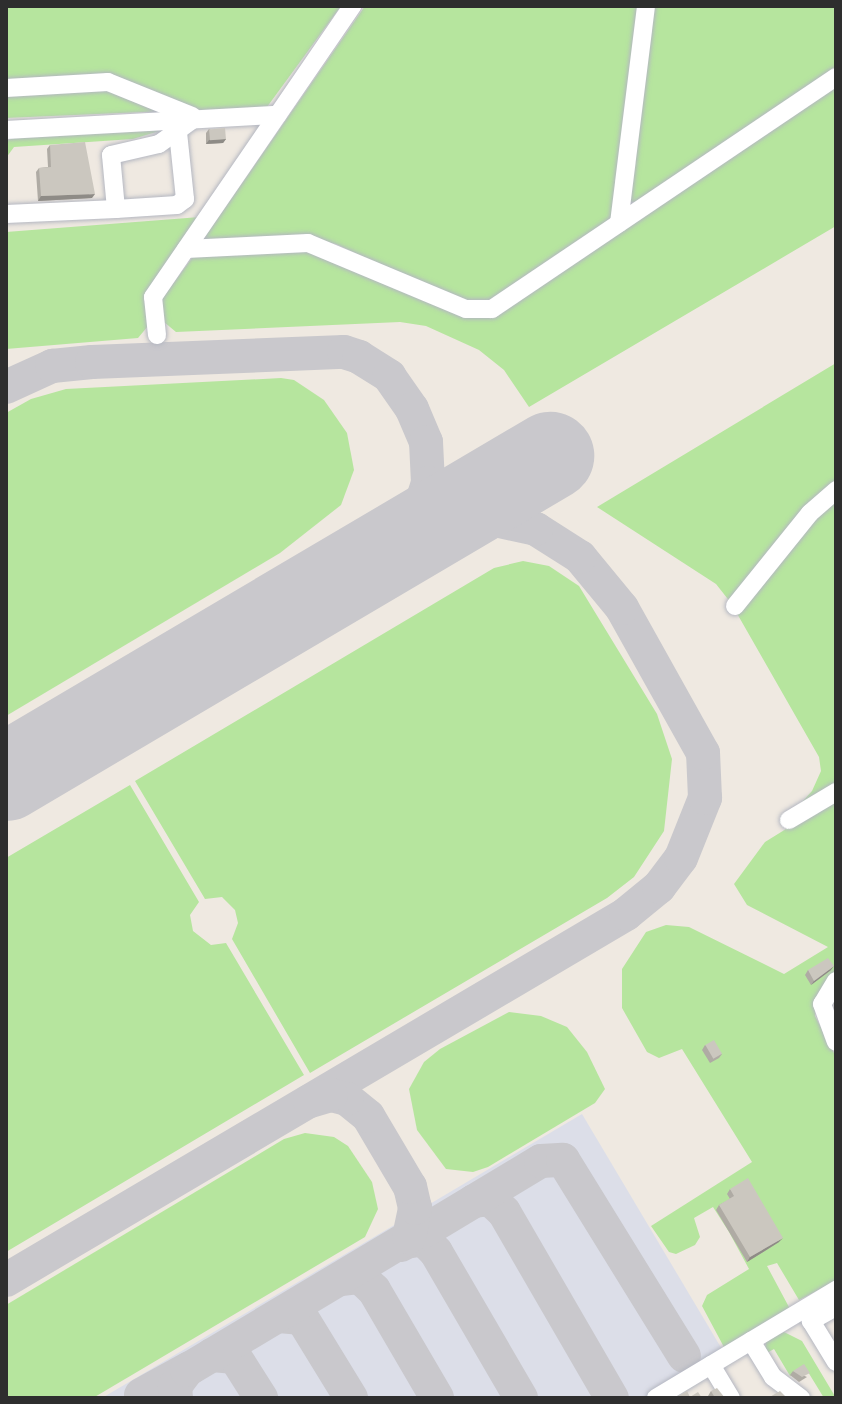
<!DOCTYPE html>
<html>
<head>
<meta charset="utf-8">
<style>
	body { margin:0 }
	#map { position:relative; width:842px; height:1404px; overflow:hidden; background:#efe9e1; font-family:"Fira Sans Condensed",sans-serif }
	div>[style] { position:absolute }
	.airport>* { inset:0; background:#dcdee8 }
	.green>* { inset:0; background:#b6e59e }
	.taxiway>* { height:34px; margin:-17px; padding:0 17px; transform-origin:17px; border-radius:17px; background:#c9c8cc }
	.runway>* { height:88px; margin:-44px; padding:0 44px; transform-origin:44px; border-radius:44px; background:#c9c8cc }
	.roads { filter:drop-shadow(0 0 2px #b4b7c1) drop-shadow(0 0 2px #b4b7c1) }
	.minor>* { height:18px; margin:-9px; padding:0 9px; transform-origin:9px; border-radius:9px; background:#fff }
	.wall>* { inset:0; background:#afaba4 }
	.shaded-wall>* { inset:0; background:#8e8b86 }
	.building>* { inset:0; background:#cbc7bf; transform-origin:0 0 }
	span { translate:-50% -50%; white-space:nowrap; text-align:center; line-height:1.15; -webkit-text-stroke:6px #fff; paint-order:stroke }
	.frame { position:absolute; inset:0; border:8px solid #2e2e2e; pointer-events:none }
</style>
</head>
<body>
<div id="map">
	<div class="airport">
		<div style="clip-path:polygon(582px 1114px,729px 1361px,667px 1398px,102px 1398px)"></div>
	</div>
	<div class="green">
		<div style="clip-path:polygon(6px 6px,341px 6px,267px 107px,196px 113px,120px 79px,6px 83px)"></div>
		<div style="clip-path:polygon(365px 6px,643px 6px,614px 221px,490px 307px,468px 306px,336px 244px,312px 239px,200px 244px)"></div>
		<div style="clip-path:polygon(650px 6px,836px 6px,836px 72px,639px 202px,631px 202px,627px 197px)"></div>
		<div style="clip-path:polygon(836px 81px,836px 226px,529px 407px,504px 370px,479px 350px,426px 326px,400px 322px,176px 332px,164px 322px,161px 300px,195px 254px,301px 249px,475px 317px)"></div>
		<div style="clip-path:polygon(111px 89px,167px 111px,6px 118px,6px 94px)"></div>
		<div style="clip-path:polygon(169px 128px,133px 139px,14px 147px,6px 158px,6px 141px,14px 138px)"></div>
		<div style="clip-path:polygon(200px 217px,148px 290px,148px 326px,138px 338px,6px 349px,6px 232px)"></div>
		<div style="clip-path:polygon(836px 363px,836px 787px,792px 813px,812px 791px,821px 771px,819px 757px,731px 603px,716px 584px,597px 507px)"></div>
		<div style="clip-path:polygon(281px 378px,294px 380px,324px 400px,347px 433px,354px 470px,341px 505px,280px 553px,6px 716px,6px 413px,31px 399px,66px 389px)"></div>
		<div style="clip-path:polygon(523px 561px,549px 566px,579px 586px,657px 714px,672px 759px,664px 831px,634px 877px,607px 898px,310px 1073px,232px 939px,238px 923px,235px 910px,222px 897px,205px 899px,135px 781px,494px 568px)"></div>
		<div style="clip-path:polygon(130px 785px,199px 902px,190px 915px,193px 931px,211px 945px,226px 943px,304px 1075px,6px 1252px,6px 858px)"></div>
		<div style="clip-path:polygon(836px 798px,836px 976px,816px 1003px,815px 1016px,836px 1057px,836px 1281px,799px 1300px,777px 1263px,767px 1266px,790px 1309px,725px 1349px,702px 1306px,707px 1295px,749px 1269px,729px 1232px,713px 1207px,694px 1218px,700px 1237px,695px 1245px,676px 1254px,669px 1252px,651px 1226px,752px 1162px,682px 1049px,659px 1058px,647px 1052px,622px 1008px,622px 969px,646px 932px,666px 925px,689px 927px,784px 974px,828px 947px,747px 905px,734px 884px,765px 842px)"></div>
		<div style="clip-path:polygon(509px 1012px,541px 1016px,567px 1027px,587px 1052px,605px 1089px,595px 1103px,488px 1167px,473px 1172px,446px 1169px,417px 1130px,409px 1089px,424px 1062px,440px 1049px)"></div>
		<div style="clip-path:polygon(305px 1133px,334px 1137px,348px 1146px,372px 1182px,378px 1209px,365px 1237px,93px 1398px,6px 1398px,6px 1305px,284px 1139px)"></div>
		<div style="clip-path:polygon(784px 1332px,802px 1341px,836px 1398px,824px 1398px,805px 1367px,790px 1376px,774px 1349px,765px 1354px,766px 1339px)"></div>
	</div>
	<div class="taxiway">
		<div style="left:6px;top:387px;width:51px;rotate:-24.5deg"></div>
		<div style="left:52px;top:366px;width:40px;rotate:-5.7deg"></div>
		<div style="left:92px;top:362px;width:252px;rotate:-2.3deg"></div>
		<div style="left:344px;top:352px;width:16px;rotate:18deg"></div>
		<div style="left:359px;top:357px;width:36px;rotate:32deg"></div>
		<div style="left:389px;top:376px;width:40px;rotate:55.1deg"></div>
		<div style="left:412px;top:409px;width:36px;rotate:67deg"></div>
		<div style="left:426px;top:442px;width:41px;rotate:87.2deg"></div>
		<div style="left:428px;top:483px;width:23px;rotate:108deg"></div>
		<div style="left:421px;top:505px;width:25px;rotate:119deg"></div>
		<div style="left:409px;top:527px;width:40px;rotate:135deg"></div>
		<div style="left:474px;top:1201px;width:16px;rotate:-7deg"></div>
		<div style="left:490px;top:1199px;width:19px;rotate:43deg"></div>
		<div style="left:504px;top:1212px;width:215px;rotate:59.9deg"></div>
		<div style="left:406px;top:1242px;width:17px;rotate:-10deg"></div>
		<div style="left:423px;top:1239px;width:18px;rotate:45deg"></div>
		<div style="left:436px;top:1252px;width:169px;rotate:59.8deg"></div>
		<div style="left:401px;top:1245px;width:163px;rotate:-31deg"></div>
		<div style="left:541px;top:1161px;width:22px;rotate:-3deg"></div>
		<div style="left:563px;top:1160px;width:230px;rotate:58.3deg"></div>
		<div style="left:343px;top:1279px;width:17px;rotate:-7deg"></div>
		<div style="left:360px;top:1277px;width:19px;rotate:43deg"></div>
		<div style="left:374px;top:1290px;width:125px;rotate:59.7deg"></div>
		<div style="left:6px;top:1280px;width:720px;rotate:-30.55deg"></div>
		<div style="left:626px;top:914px;width:43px;rotate:-39.3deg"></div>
		<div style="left:659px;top:887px;width:36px;rotate:-53deg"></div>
		<div style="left:681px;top:858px;width:65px;rotate:-68.2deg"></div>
		<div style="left:705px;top:798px;width:45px;rotate:-92.5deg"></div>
		<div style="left:703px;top:753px;width:166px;rotate:-119.2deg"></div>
		<div style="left:622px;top:608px;width:66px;rotate:-129.5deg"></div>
		<div style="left:580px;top:557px;width:52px;rotate:-147.5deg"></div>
		<div style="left:536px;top:529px;width:55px;rotate:-167.5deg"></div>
		<div style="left:482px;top:517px;width:52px;rotate:170deg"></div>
		<div style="left:279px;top:1316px;width:23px;rotate:5deg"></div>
		<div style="left:302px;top:1318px;width:94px;rotate:58.5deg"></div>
		<div style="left:212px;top:1355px;width:23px;rotate:5deg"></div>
		<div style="left:235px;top:1357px;width:49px;rotate:57.6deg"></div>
		<div style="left:141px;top:1395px;width:56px;rotate:-28.9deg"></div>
		<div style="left:176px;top:1398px;width:12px;rotate:-95deg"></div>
		<div style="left:175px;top:1386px;width:20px;rotate:-53deg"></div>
		<div style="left:187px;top:1370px;width:259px;rotate:-30.9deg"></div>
		<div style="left:409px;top:1237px;width:30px;rotate:-78deg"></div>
		<div style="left:415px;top:1208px;width:22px;rotate:-103deg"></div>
		<div style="left:410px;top:1187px;width:82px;rotate:-120.6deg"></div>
		<div style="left:368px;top:1116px;width:27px;rotate:-141deg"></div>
		<div style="left:347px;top:1099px;width:16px;rotate:-166deg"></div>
		<div style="left:331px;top:1095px;width:22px;rotate:164deg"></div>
	</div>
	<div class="runway">
		<div style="left:6px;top:777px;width:632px;rotate:-30.54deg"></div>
	</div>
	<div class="roads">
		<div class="minor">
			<div style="left:6px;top:88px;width:102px;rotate:-3.4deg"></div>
			<div style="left:108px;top:82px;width:91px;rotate:22deg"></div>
			<div style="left:6px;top:130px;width:272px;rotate:-3.2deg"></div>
			<div style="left:116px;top:209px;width:61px;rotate:-3.8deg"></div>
			<div style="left:177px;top:205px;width:10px;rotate:-37deg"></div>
			<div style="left:185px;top:199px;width:67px;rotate:-96deg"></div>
			<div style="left:6px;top:214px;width:110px;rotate:-2.6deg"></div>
			<div style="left:116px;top:209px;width:54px;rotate:-95.3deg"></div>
			<div style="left:111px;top:155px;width:49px;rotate:-12.9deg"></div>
			<div style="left:159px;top:144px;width:44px;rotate:-35.8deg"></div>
			<div style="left:619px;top:223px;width:219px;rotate:-82.9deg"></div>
			<div style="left:186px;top:249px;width:122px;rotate:-2.8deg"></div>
			<div style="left:308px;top:243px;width:171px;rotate:22.7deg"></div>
			<div style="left:466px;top:309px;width:26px"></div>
			<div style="left:492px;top:309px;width:415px;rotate:-34deg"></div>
			<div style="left:157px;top:335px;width:38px;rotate:-96deg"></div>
			<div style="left:153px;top:297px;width:353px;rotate:-55.6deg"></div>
			<div style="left:735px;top:606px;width:119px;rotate:-51.1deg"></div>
			<div style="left:810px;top:513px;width:35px;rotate:-41deg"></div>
			<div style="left:789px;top:820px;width:55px;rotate:-30.8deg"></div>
			<div style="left:836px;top:981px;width:27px;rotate:121deg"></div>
			<div style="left:822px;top:1004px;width:40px;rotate:69.8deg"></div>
			<div style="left:836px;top:1307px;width:29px;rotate:151deg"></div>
			<div style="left:811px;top:1321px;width:48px;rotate:58.6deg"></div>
			<div style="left:751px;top:1341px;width:42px;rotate:58.6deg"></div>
			<div style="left:773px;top:1377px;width:35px;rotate:37deg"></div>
			<div style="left:711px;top:1365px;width:39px;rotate:59deg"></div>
			<div style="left:656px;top:1398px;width:210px;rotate:-31deg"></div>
		</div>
	</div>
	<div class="wall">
		<div style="clip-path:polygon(209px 129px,226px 139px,223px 143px,206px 144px,206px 133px)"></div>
		<div style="clip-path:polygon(50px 145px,92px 198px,38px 201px,36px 172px,39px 168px,48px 167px,47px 149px)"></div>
		<div style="clip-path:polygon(808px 970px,831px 970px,811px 985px,805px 975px)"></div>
		<div style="clip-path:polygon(705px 1045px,722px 1054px,719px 1058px,710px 1063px,702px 1050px)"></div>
		<div style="clip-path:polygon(730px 1189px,779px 1242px,747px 1262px,716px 1210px,719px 1205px,730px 1199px,727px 1194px)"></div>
		<div style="clip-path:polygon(793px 1371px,807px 1377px,799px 1382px,790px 1375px)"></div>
		<div style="clip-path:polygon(711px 1391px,725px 1398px,709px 1398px,708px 1396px)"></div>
	</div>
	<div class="shaded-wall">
		<div style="clip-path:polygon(226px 139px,223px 143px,206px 144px,209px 140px)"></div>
		<div style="clip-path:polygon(95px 194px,92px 198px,38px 201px,41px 196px)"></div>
		<div style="clip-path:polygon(834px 966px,831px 970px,811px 985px,814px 981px)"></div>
		<div style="clip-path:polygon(783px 1238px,779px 1242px,747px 1262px,750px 1257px)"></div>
	</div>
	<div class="building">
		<div style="left:225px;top:128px;width:11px;height:16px;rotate:85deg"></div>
		<div style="clip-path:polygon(85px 142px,95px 194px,41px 196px,39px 168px,51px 167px,50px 145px)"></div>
		<div style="clip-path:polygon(828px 958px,834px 966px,814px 981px,808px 970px)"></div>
		<div style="left:714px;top:1040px;width:16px;height:10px;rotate:60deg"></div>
		<div style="clip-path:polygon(748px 1178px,783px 1238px,750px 1257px,719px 1205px,734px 1196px,730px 1189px)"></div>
		<div style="clip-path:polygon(804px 1364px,810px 1373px,802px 1377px,793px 1371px)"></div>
		<div style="clip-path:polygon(717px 1388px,725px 1398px,715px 1398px,711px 1391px)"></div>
		<div style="clip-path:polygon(687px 1391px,690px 1397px,698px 1392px,702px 1398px,675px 1398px)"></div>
		<div style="clip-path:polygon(780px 1391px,787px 1398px,768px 1398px)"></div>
	</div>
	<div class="frame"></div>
</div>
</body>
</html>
